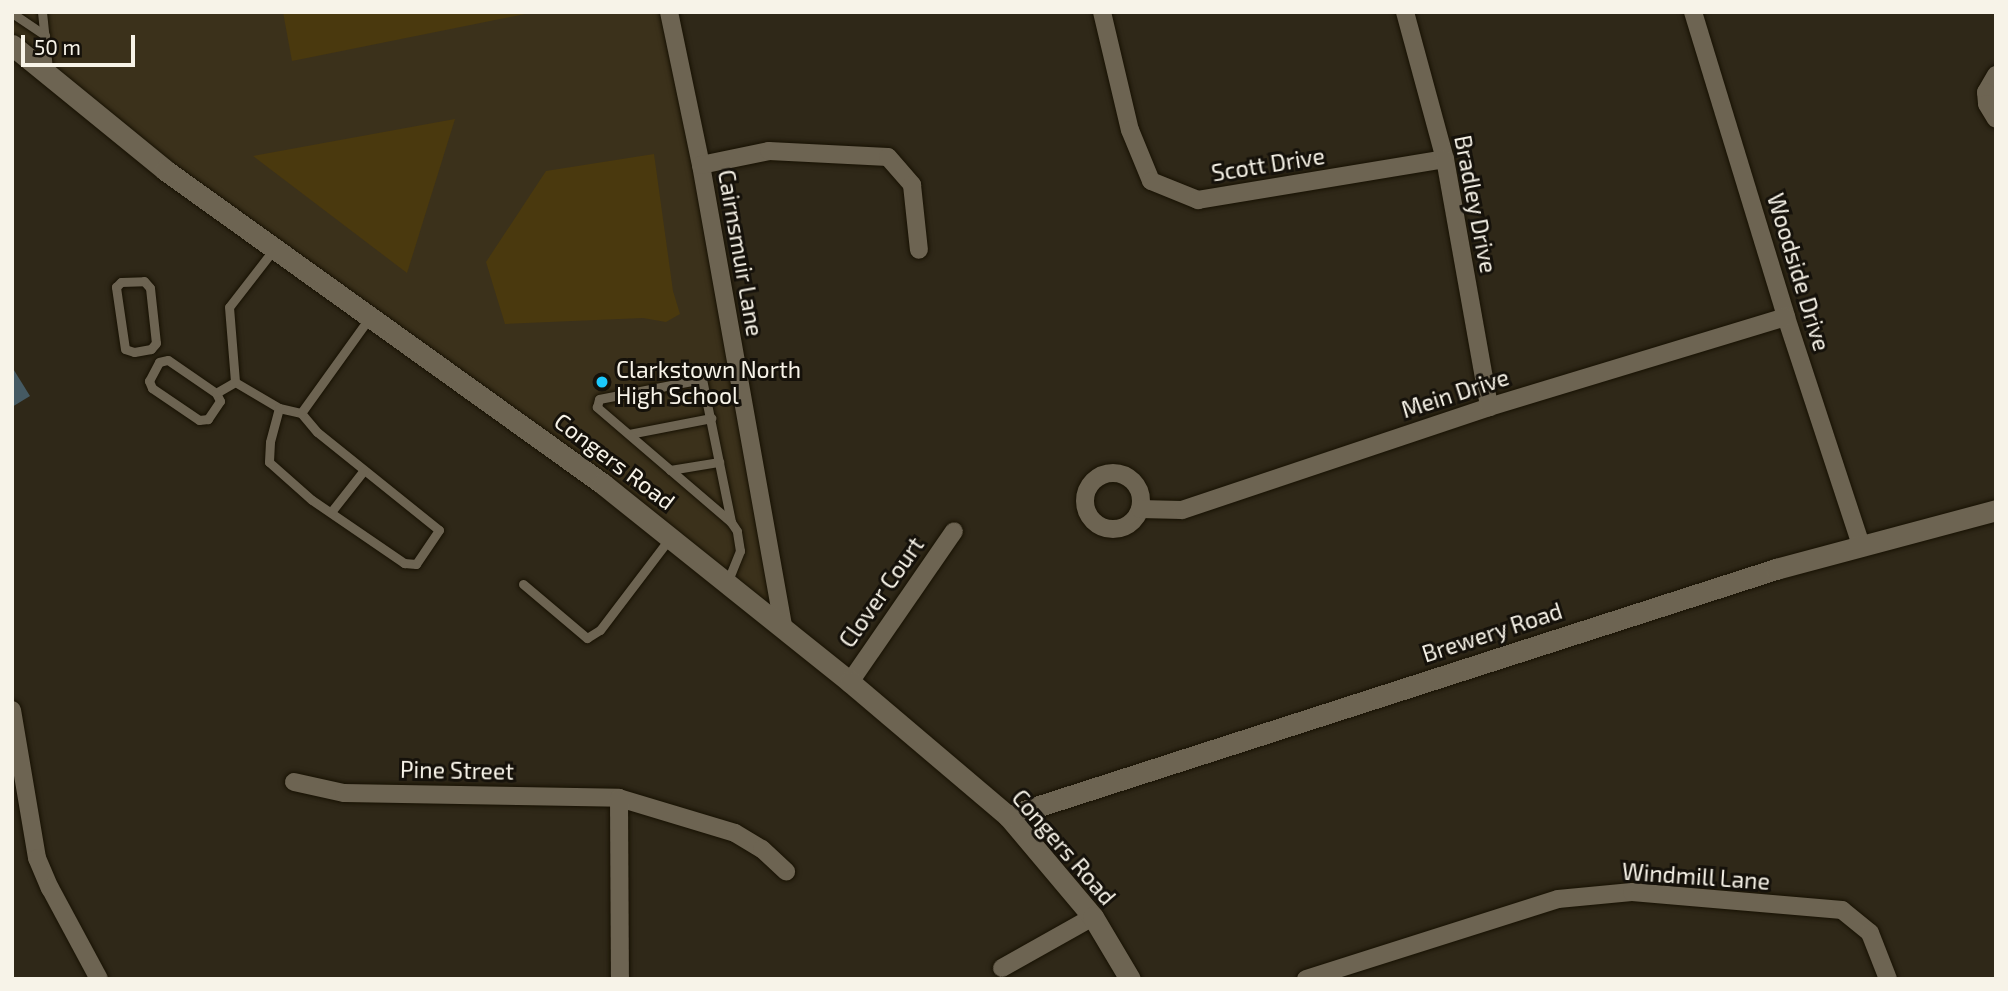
<!DOCTYPE html>
<html>
<head>
<meta charset="utf-8">
<style>
	body { margin:0 }
	#map { position:relative; width:2008px; height:991px; overflow:hidden; background:#2f2818; font-family:"Exo 2",sans-serif }
	div>[style] { position:absolute }
	.built>* { inset:0; background:#3b311b }
	.green>* { inset:0; background:#4a390e }
	.building>* { inset:0; background:#455a63 }
	.roads { filter:drop-shadow(0 0 2px #171103) drop-shadow(0 0 2px #171103) }
	.lane>* { height:9px; margin:-4.5px; padding:0 4.5px; transform-origin:4.5px; border-radius:4.5px; background:#6d6452 }
	.street>* { height:18px; margin:-9px; padding:0 9px; transform-origin:9px; border-radius:9px; background:#6d6452 }
	.street>.ring { margin:-9px; padding:0; box-sizing:content-box; background:none; border:18px solid #6d6452; border-radius:50% }
	.secondary>* { height:21px; margin:-10.5px; padding:0 10.5px; transform-origin:10.5px; border-radius:10.5px; background:#6d6452 }
	.dots>* { width:19px; height:19px; translate:-50% -50%; box-sizing:border-box; border:4px solid #15110a; border-radius:50% }
	span { translate:-50% -50%; white-space:nowrap; text-align:center; line-height:1.15; -webkit-text-stroke:6px #15110a; paint-order:stroke }
	.street-label { font-size:23px; color:#f7f3e8 }
	.poi-label { font-size:23px; color:#f7f3e8 }
	.left { translate:0 -50%; text-align:left }
	.frame { position:absolute; inset:0; border:14px solid #f7f3e8; pointer-events:none }
	.scale { position:absolute; left:21px; top:35px; width:114px; height:32px; box-sizing:border-box; border:4px solid #f7f3e8; border-top:0; padding-left:9px; font-size:21px; line-height:24px; white-space:nowrap; color:#f7f3e8; -webkit-text-stroke:5px #15110a; paint-order:stroke }
</style>
</head>
<body>
<div id="map">
	<div class="built">
		<div style="clip-path:polygon(12px 12px,669px 12px,783px 626px,12px 45px)"></div>
	</div>
	<div class="green">
		<div style="clip-path:polygon(283px 12px,535px 12px,292px 61px)"></div>
		<div style="clip-path:polygon(455px 119px,407px 273px,253px 156px)"></div>
		<div style="clip-path:polygon(654px 154px,673px 291px,680px 314px,666px 322px,643px 318px,505px 324px,486px 262px,546px 171px)"></div>
	</div>
	<div class="building">
		<div style="clip-path:polygon(12px 367px,30px 396px,12px 407px)"></div>
	</div>
	<div class="roads">
		<div class="lane">
			<div style="left:42px;top:12px;width:57px;rotate:84deg"></div>
			<div style="left:12px;top:13px;width:40px;rotate:34deg"></div>
			<div style="left:274px;top:249px;width:73px;rotate:127.8deg"></div>
			<div style="left:229px;top:307px;width:75px;rotate:85.4deg"></div>
			<div style="left:235px;top:382px;width:51px;rotate:30.6deg"></div>
			<div style="left:279px;top:408px;width:35px;rotate:105deg"></div>
			<div style="left:270px;top:442px;width:20px;rotate:93deg"></div>
			<div style="left:269px;top:462px;width:57px;rotate:41.5deg"></div>
			<div style="left:312px;top:500px;width:112px;rotate:34.4deg"></div>
			<div style="left:404px;top:563px;width:12px;rotate:5deg"></div>
			<div style="left:416px;top:564px;width:41px;rotate:-55.9deg"></div>
			<div style="left:439px;top:530px;width:156px;rotate:-141.2deg"></div>
			<div style="left:317px;top:432px;width:25px;rotate:-130deg"></div>
			<div style="left:301px;top:413px;width:118px;rotate:-54.3deg"></div>
			<div style="left:144px;top:281px;width:9px;rotate:49deg"></div>
			<div style="left:150px;top:288px;width:55px;rotate:83.8deg"></div>
			<div style="left:156px;top:343px;width:8px;rotate:130deg"></div>
			<div style="left:151px;top:349px;width:17px;rotate:170deg"></div>
			<div style="left:134px;top:352px;width:9px;rotate:-162deg"></div>
			<div style="left:125px;top:349px;width:63px;rotate:-98.3deg"></div>
			<div style="left:116px;top:287px;width:7px;rotate:-45deg"></div>
			<div style="left:121px;top:282px;width:23px;rotate:-2deg"></div>
			<div style="left:168px;top:360px;width:58px;rotate:34.5deg"></div>
			<div style="left:216px;top:393px;width:9px;rotate:63deg"></div>
			<div style="left:220px;top:401px;width:22px;rotate:124deg"></div>
			<div style="left:208px;top:419px;width:9px;rotate:174deg"></div>
			<div style="left:199px;top:420px;width:57px;rotate:-145.8deg"></div>
			<div style="left:152px;top:388px;width:8px;rotate:-113deg"></div>
			<div style="left:149px;top:381px;width:21px;rotate:-62deg"></div>
			<div style="left:159px;top:362px;width:9px;rotate:-13deg"></div>
			<div style="left:216px;top:393px;width:22px;rotate:-30deg"></div>
			<div style="left:279px;top:408px;width:23px;rotate:13deg"></div>
			<div style="left:629px;top:434px;width:84px;rotate:-11deg"></div>
			<div style="left:670px;top:470px;width:50px;rotate:-9.3deg"></div>
			<div style="left:331px;top:512px;width:53px;rotate:-51.8deg"></div>
			<div style="left:727px;top:583px;width:35px;rotate:-68deg"></div>
			<div style="left:740px;top:551px;width:20px;rotate:-99deg"></div>
			<div style="left:737px;top:531px;width:11px;rotate:-124deg"></div>
			<div style="left:731px;top:522px;width:177px;rotate:-139.4deg"></div>
			<div style="left:597px;top:407px;width:8px;rotate:-76deg"></div>
			<div style="left:599px;top:399px;width:105px;rotate:-11deg"></div>
			<div style="left:702px;top:379px;width:146px;rotate:78.5deg"></div>
			<div style="left:523px;top:584px;width:84px;rotate:40.2deg"></div>
			<div style="left:587px;top:638px;width:15px;rotate:-32deg"></div>
			<div style="left:600px;top:630px;width:114px;rotate:-52.8deg"></div>
		</div>
		<div class="street">
			<div style="left:669px;top:12px;width:156px;rotate:78.2deg"></div>
			<div style="left:701px;top:165px;width:468px;rotate:79.9deg"></div>
			<div style="left:1102px;top:12px;width:121px;rotate:76.7deg"></div>
			<div style="left:1130px;top:130px;width:55px;rotate:67.6deg"></div>
			<div style="left:1151px;top:181px;width:51px;rotate:22deg"></div>
			<div style="left:1198px;top:200px;width:250px;rotate:-9.4deg"></div>
			<div style="left:1405px;top:12px;width:152px;rotate:74.8deg"></div>
			<div style="left:1445px;top:159px;width:252px;rotate:79.9deg"></div>
			<div style="left:1693px;top:12px;width:319px;rotate:73deg"></div>
			<div style="left:1786px;top:317px;width:240px;rotate:71.8deg"></div>
			<div style="left:1996px;top:75px;width:20px;rotate:120deg"></div>
			<div style="left:1986px;top:92px;width:12px;rotate:85deg"></div>
			<div style="left:1987px;top:104px;width:17px;rotate:59deg"></div>
			<div style="left:701px;top:165px;width:69px;rotate:-11.6deg"></div>
			<div style="left:769px;top:151px;width:119px;rotate:2.9deg"></div>
			<div style="left:888px;top:157px;width:37px;rotate:49deg"></div>
			<div style="left:912px;top:185px;width:65px;rotate:83.9deg"></div>
			<div class="ring" style="left:1085px;top:473px;width:38px;height:38px"></div>
			<div style="left:1140px;top:509px;width:42px;rotate:1.4deg"></div>
			<div style="left:1182px;top:510px;width:324px;rotate:-18.5deg"></div>
			<div style="left:1489px;top:407px;width:310px;rotate:-16.9deg"></div>
			<div style="left:850px;top:682px;width:183px;rotate:-55.4deg"></div>
			<div style="left:12px;top:710px;width:150px;rotate:80.4deg"></div>
			<div style="left:37px;top:858px;width:33px;rotate:67deg"></div>
			<div style="left:50px;top:888px;width:103px;rotate:61.7deg"></div>
			<div style="left:294px;top:782px;width:51px;rotate:12.4deg"></div>
			<div style="left:344px;top:793px;width:275px;rotate:1deg"></div>
			<div style="left:619px;top:798px;width:121px;rotate:16.8deg"></div>
			<div style="left:735px;top:833px;width:31px;rotate:31deg"></div>
			<div style="left:762px;top:849px;width:33px;rotate:43deg"></div>
			<div style="left:619px;top:798px;width:181px;rotate:89.7deg"></div>
			<div style="left:1002px;top:968px;width:104px;rotate:-29.3deg"></div>
			<div style="left:1306px;top:979px;width:264px;rotate:-17.6deg"></div>
			<div style="left:1558px;top:899px;width:74px;rotate:-5.4deg"></div>
			<div style="left:1632px;top:892px;width:211px;rotate:4.9deg"></div>
			<div style="left:1842px;top:910px;width:36px;rotate:39deg"></div>
			<div style="left:1870px;top:933px;width:49px;rotate:68.6deg"></div>
		</div>
		<div class="secondary">
			<div style="left:12px;top:45px;width:198px;rotate:39.2deg"></div>
			<div style="left:165px;top:170px;width:539px;rotate:35.64deg"></div>
			<div style="left:603px;top:484px;width:317px;rotate:38.7deg"></div>
			<div style="left:850px;top:682px;width:207px;rotate:40.3deg"></div>
			<div style="left:1008px;top:816px;width:132px;rotate:49.9deg"></div>
			<div style="left:1093px;top:917px;width:72px;rotate:59.2deg"></div>
			<div style="left:1008px;top:816px;width:807px;rotate:-17.83deg"></div>
			<div style="left:1776px;top:569px;width:228px;rotate:-15deg"></div>
		</div>
	</div>
	<div class="dots">
		<div style="left:602px;top:382px;background:#1cc9fc"></div>
	</div>
	<div class="street-label">
		<span style="left:1268px;top:164px;rotate:-9deg">Scott Drive</span>
		<span style="left:1476px;top:204px;rotate:79deg">Bradley Drive</span>
		<span style="left:741px;top:253px;rotate:80deg">Cairnsmuir Lane</span>
		<span style="left:1799px;top:272px;rotate:73deg">Woodside Drive</span>
		<span style="left:1455px;top:393px;rotate:-18deg">Mein Drive</span>
		<span style="left:615px;top:461px;rotate:37deg">Congers Road</span>
		<span style="left:881px;top:592px;rotate:-55deg">Clover Court</span>
		<span style="left:1492px;top:632px;rotate:-18deg">Brewery Road</span>
		<span style="left:457px;top:770px;rotate:1deg">Pine Street</span>
		<span style="left:1064px;top:847px;rotate:49deg">Congers Road</span>
		<span style="left:1696px;top:876px;rotate:4deg">Windmill Lane</span>
	</div>
	<div class="poi-label">
		<span class="left" style="left:616px;top:382px">Clarkstown North<br>High School</span>
	</div>
	<div class="frame"></div>
	<div class="scale">50 m</div>
</div>
</body>
</html>
